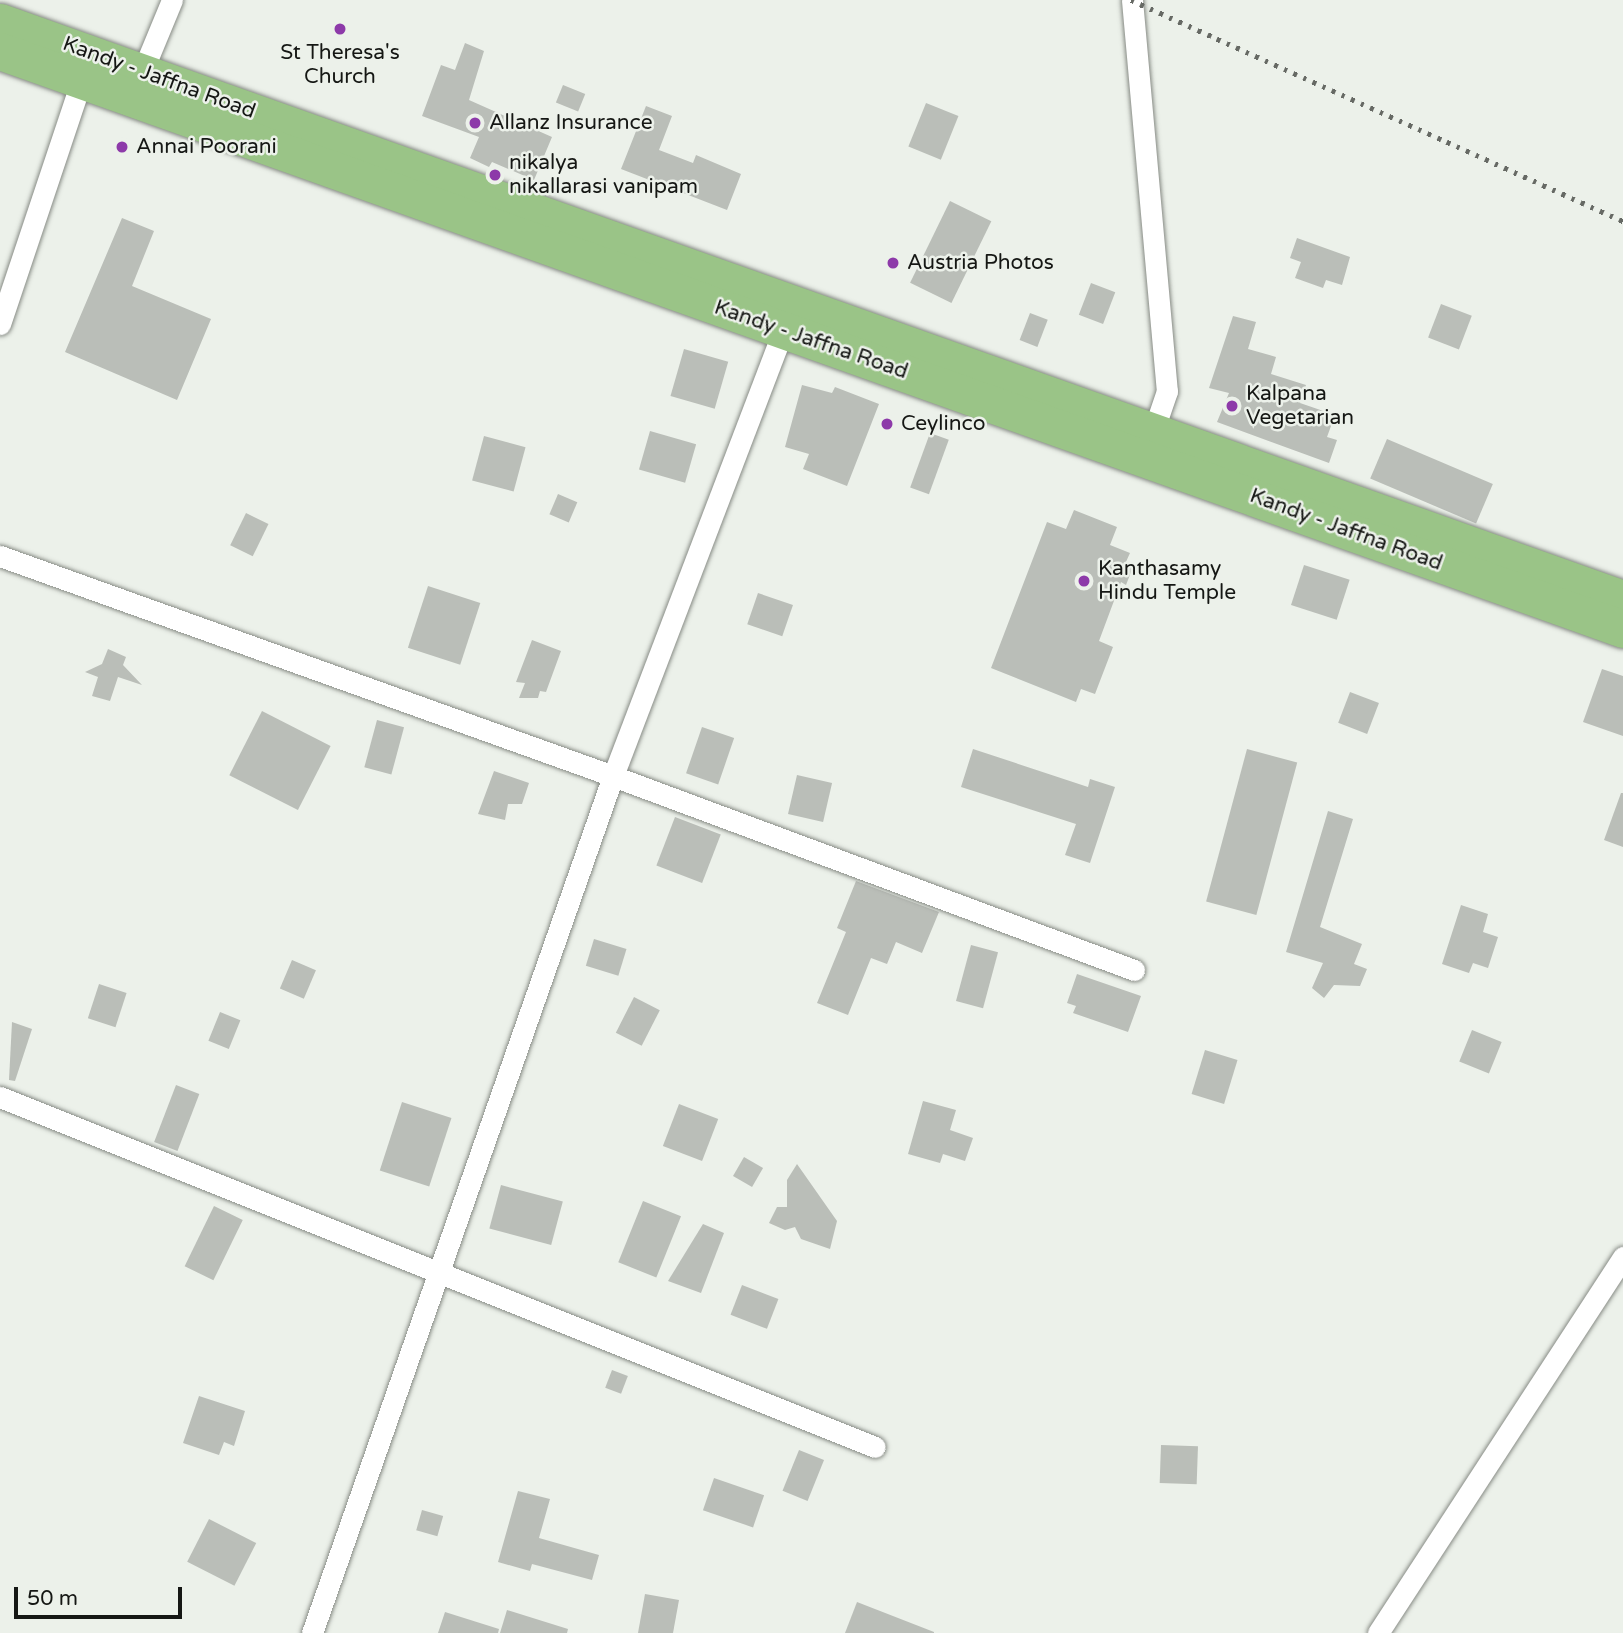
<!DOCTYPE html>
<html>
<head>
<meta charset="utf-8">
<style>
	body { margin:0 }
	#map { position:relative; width:1623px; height:1633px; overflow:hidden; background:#ecf1ea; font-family:"Varela Round",sans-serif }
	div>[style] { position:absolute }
	.building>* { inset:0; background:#babeb8; transform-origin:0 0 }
	.roads { filter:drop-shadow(0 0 2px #878b85) drop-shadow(0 0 2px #878b85) }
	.minor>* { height:21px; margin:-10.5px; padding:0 10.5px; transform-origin:10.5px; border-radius:10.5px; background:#fff }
	.trunk>* { height:37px; margin:-18.5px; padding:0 18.5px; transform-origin:18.5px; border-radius:18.5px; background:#9ac487 }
	.rail>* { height:5px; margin-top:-2.5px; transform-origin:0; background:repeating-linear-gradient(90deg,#666964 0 3.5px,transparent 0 10.5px) }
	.dots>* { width:19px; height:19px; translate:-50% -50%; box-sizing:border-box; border:4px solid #ecf1ea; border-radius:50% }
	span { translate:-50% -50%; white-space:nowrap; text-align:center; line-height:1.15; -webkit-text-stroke:5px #ecf1ea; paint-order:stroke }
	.poi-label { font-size:21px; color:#151714 }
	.left { translate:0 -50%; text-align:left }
	.street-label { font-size:21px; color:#151714 }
	.scale { position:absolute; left:14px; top:1587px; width:168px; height:32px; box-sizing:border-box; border:4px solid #151714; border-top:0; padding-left:9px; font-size:21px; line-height:24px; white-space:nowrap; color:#151714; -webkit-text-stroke:5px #ecf1ea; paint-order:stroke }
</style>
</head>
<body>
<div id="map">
	<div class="building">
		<div style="clip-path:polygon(465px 43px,484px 51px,469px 100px,552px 137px,534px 180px,492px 162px,489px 167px,470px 158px,479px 137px,422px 116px,441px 65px,455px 70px)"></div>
		<div style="left:563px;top:85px;width:24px;height:19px;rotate:22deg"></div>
		<div style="left:926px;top:103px;width:35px;height:47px;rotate:22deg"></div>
		<div style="clip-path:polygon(646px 106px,672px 116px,659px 150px,693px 163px,696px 155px,741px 174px,727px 210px,621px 169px)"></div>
		<div style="left:950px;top:201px;width:46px;height:91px;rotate:26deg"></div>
		<div style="clip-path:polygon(122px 218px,154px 231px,132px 286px,211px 319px,177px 400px,65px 352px)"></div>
		<div style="clip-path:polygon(1297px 238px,1350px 257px,1342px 285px,1326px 280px,1323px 288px,1295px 278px,1301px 262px,1290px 258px)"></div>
		<div style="left:1091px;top:283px;width:26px;height:34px;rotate:21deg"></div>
		<div style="left:1441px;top:304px;width:33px;height:36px;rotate:21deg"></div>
		<div style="left:1030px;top:313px;width:19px;height:29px;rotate:21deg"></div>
		<div style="clip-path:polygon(1233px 316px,1256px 322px,1248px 349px,1276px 357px,1271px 374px,1306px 385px,1300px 403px,1335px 415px,1327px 437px,1337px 440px,1329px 463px,1217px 422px,1229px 393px,1209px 388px)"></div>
		<div style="left:684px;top:349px;width:46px;height:49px;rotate:16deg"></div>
		<div style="clip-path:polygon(802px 385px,832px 393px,835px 387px,879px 404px,847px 486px,803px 469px,809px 454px,785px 447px)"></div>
		<div style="left:650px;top:431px;width:48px;height:40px;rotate:16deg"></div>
		<div style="left:930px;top:433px;width:20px;height:58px;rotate:20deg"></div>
		<div style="left:484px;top:436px;width:43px;height:46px;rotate:15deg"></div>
		<div style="left:1387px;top:439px;width:115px;height:43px;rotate:23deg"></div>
		<div style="left:558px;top:494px;width:21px;height:22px;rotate:23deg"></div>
		<div style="clip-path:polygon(1074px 510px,1117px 527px,1110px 545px,1130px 553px,1125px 564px,1133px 567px,1126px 585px,1121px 582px,1099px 641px,1113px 647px,1095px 694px,1081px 689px,1076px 702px,991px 668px,1047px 522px,1066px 529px)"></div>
		<div style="left:246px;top:513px;width:25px;height:36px;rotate:26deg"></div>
		<div style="left:1304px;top:565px;width:48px;height:42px;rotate:18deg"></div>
		<div style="left:428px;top:586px;width:55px;height:65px;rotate:18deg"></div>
		<div style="left:758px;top:593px;width:37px;height:33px;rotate:19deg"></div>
		<div style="clip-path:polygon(532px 640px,561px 651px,546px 692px,540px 691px,538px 698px,519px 698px,525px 683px,516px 682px)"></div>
		<div style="clip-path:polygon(108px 649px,126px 657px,123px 665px,142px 685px,118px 677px,110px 701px,92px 696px,98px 677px,85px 672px,102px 664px)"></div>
		<div style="clip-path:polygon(1602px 669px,1623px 676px,1623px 736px,1583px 722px)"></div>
		<div style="left:1350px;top:692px;width:31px;height:33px;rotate:21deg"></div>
		<div style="left:262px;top:711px;width:77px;height:72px;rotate:27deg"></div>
		<div style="left:377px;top:720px;width:28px;height:49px;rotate:15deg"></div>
		<div style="left:702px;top:727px;width:34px;height:49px;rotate:19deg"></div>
		<div style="clip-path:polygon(973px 749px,1088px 787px,1090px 779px,1115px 787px,1090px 863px,1065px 855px,1076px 824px,961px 787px)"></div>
		<div style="left:1247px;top:749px;width:52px;height:158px;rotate:15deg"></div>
		<div style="clip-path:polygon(494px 771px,529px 783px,522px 804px,508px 804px,505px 820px,478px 814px)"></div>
		<div style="left:797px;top:775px;width:36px;height:40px;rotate:13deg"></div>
		<div style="clip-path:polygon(1621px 793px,1623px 793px,1623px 847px,1604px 840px)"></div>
		<div style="clip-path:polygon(1328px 811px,1353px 819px,1320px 927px,1362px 944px,1354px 964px,1367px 969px,1360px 986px,1334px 985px,1324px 998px,1312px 988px,1323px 963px,1286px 952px)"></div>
		<div style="left:675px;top:817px;width:49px;height:52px;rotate:21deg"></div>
		<div style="clip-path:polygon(856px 881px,939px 912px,922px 953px,896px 942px,887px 964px,871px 958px,848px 1015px,817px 1003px,846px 932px,837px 928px)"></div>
		<div style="clip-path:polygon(1461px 905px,1488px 914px,1483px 932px,1498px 937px,1488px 968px,1473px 963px,1469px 973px,1442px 964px)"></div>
		<div style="left:594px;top:939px;width:34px;height:28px;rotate:17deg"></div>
		<div style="left:971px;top:945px;width:28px;height:58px;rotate:15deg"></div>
		<div style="left:292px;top:960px;width:26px;height:31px;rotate:23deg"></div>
		<div style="clip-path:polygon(1077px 974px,1141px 996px,1128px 1032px,1073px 1013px,1076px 1006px,1067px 1003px)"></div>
		<div style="left:99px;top:984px;width:29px;height:36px;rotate:18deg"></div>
		<div style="left:634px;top:997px;width:29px;height:40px;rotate:27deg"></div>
		<div style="left:220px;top:1012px;width:22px;height:31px;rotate:22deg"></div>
		<div style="clip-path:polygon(12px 1022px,32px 1029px,15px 1081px,9px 1080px)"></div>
		<div style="left:1472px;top:1030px;width:32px;height:34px;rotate:22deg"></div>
		<div style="left:1205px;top:1050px;width:34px;height:46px;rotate:17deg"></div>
		<div style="left:176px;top:1085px;width:25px;height:61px;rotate:21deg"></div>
		<div style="clip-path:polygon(923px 1101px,956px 1110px,950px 1130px,973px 1138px,965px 1161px,943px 1154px,940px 1163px,908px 1154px)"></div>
		<div style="left:402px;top:1102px;width:52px;height:72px;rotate:18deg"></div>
		<div style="left:679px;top:1104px;width:42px;height:45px;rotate:21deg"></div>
		<div style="left:744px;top:1157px;width:22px;height:22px;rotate:30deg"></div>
		<div style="clip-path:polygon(797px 1164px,837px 1221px,830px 1249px,801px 1239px,795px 1227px,785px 1230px,769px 1223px,777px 1207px,787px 1207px,787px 1180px)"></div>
		<div style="left:501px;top:1185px;width:64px;height:45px;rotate:15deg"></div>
		<div style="left:643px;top:1201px;width:41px;height:66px;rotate:22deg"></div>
		<div style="left:214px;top:1206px;width:32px;height:67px;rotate:26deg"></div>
		<div style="clip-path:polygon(703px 1224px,724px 1233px,701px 1293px,668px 1281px)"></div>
		<div style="left:742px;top:1285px;width:39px;height:32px;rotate:21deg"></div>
		<div style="left:612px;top:1370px;width:17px;height:19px;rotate:21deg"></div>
		<div style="clip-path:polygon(199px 1396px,245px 1411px,234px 1446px,224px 1442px,219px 1455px,183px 1443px)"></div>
		<div style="left:1161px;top:1445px;width:37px;height:38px;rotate:2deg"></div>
		<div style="left:799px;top:1450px;width:27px;height:44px;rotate:22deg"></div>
		<div style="left:714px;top:1478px;width:53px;height:34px;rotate:19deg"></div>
		<div style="clip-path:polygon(518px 1491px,550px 1499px,539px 1538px,599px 1555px,592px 1580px,532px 1564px,530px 1571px,498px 1562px)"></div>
		<div style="left:422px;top:1510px;width:22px;height:21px;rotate:16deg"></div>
		<div style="left:209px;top:1519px;width:53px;height:48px;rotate:27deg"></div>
		<div style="clip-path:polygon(645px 1594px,679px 1600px,673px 1633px,638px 1633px)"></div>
		<div style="clip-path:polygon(857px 1602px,934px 1632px,934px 1633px,845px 1633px)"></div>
		<div style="clip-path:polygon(507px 1610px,568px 1629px,567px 1633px,500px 1633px)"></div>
		<div style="clip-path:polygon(445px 1612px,499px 1629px,498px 1633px,438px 1633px)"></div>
	</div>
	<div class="roads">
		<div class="minor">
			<div style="left:1132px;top:0;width:393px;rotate:84.9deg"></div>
			<div style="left:1167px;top:391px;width:53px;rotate:108.8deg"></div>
			<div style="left:143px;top:70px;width:76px;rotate:-67.5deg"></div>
			<div style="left:0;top:324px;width:268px;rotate:-71.5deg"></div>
			<div style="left:0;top:556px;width:651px;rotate:19.74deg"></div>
			<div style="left:613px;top:776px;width:556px;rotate:20.42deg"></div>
			<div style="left:0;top:1097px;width:942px;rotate:21.8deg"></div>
			<div style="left:312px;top:1633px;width:908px;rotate:-70.65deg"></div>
			<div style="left:613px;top:776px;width:486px;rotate:-69.1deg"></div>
			<div style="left:1378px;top:1633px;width:449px;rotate:-56.9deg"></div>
		</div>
		<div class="trunk">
			<div style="left:0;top:22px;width:1723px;rotate:19.57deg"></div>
			<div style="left:0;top:51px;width:1723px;rotate:19.6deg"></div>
		</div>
	</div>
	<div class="rail">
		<div style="left:1131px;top:0;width:539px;rotate:24.19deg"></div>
	</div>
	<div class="dots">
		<div style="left:340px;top:29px;background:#8d3aa9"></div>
		<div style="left:475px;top:123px;background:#8d3aa9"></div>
		<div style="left:122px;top:147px;background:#8d3aa9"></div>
		<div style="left:495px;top:175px;background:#8d3aa9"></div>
		<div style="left:893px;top:263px;background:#8d3aa9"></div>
		<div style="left:1232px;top:406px;background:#8d3aa9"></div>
		<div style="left:887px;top:424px;background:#8d3aa9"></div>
		<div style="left:1084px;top:581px;background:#8d3aa9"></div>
	</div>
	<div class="poi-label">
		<span style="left:340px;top:65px">St Theresa's<br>Church</span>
		<span class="left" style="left:489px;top:123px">Allanz Insurance</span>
		<span class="left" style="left:136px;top:147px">Annai Poorani</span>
		<span class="left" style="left:509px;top:175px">nikalya<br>nikallarasi vanipam</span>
		<span class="left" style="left:907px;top:263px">Austria Photos</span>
		<span class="left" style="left:1246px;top:406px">Kalpana<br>Vegetarian</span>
		<span class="left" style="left:901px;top:424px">Ceylinco</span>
		<span class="left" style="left:1098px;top:581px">Kanthasamy<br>Hindu Temple</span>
	</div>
	<div class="street-label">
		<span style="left:159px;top:78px;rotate:20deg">Kandy - Jaffna Road</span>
		<span style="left:811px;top:340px;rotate:19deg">Kandy - Jaffna Road</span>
		<span style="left:1346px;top:530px;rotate:20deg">Kandy - Jaffna Road</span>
	</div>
	<div class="scale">50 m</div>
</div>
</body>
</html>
